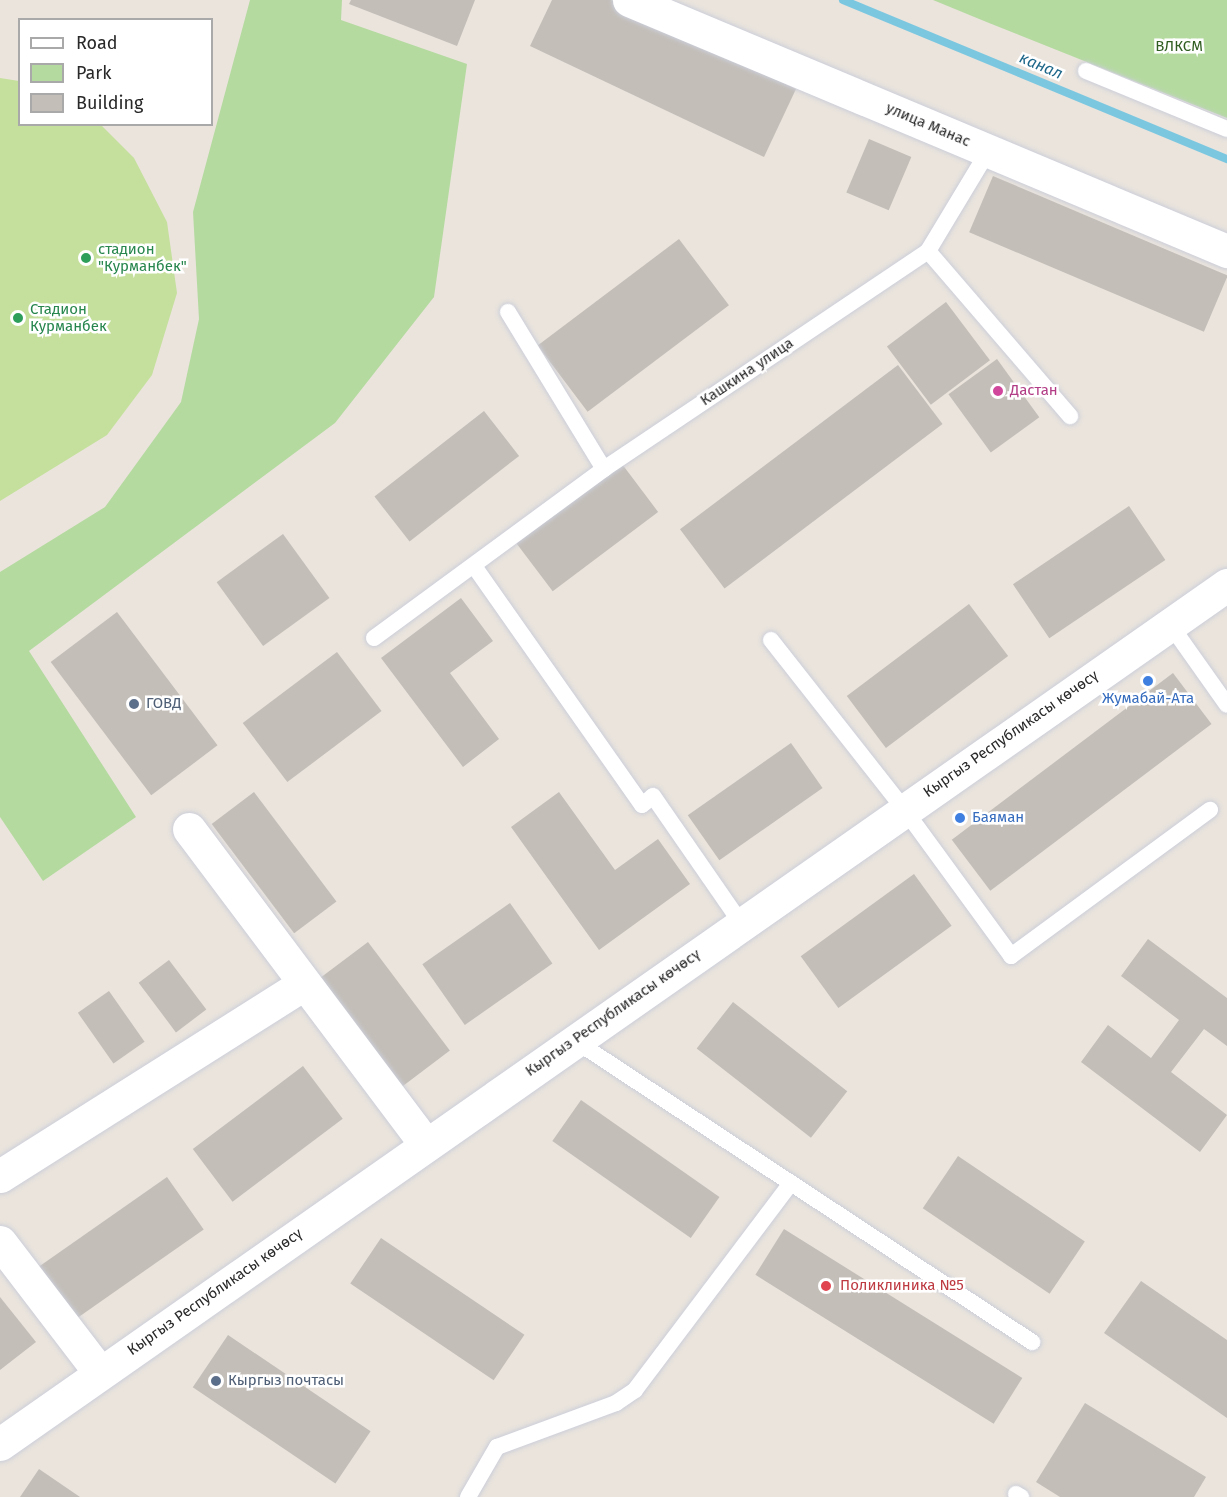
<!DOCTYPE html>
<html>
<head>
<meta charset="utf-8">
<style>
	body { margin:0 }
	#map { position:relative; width:1227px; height:1497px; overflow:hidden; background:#eae4dd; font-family:"Fira Sans",sans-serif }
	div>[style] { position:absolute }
	.green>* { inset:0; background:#b5daa0 }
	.pitch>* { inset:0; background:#c5e09c }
	.stream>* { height:8px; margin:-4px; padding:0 4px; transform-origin:4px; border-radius:4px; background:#7cc7e0 }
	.building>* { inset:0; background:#c3beb8; transform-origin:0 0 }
	.roads { filter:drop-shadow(0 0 2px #cbced9) drop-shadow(0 0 2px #cbced9) }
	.service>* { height:16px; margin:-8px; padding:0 8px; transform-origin:8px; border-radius:8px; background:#fff }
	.minor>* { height:33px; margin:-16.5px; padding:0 16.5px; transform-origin:16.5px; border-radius:16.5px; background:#fff }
	.secondary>* { height:33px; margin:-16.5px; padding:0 16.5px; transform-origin:16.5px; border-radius:16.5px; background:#fff }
	.dots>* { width:16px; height:16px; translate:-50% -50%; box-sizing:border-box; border:3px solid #fff; border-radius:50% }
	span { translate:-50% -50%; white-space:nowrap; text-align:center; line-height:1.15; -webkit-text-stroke:5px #fff; paint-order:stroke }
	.park-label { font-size:15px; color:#305e22 }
	.street-label { font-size:15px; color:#292929 }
	.leisure-label { font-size:15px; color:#27864d }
	.left { translate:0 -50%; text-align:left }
	.hotel-label { font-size:15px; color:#b23c85 }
	.shop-label { font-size:15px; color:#366cbe }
	.service-label { font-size:15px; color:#4e5e75 }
	.health-label { font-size:15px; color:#be3a42 }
	.water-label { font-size:16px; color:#1d678a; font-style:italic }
	.legend { position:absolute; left:18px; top:18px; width:195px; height:108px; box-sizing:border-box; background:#fff; border:2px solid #a9a9a9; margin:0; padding:8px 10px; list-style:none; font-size:18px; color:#292929 }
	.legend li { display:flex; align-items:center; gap:12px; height:30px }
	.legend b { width:30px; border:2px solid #a9a9a9 }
</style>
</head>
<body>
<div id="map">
	<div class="green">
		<div style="clip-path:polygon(250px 0,342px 0,341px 20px,467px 64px,434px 297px,335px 423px,29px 651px,136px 817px,43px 881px,0 817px,0 572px,105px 507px,181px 402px,199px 319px,193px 212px)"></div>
		<div style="clip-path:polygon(933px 0,1227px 0,1227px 118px,989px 23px)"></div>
	</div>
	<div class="pitch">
		<div style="clip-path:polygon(0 78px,19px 81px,20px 124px,101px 125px,134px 158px,167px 222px,177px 293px,152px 375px,107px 435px,0 501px)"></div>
	</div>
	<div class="stream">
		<div style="left:843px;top:0;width:416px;rotate:22.5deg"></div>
	</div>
	<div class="building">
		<div style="clip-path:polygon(351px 0,475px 0,457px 46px,349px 4px)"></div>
		<div style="clip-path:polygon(552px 0,611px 0,796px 89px,764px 157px,530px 46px)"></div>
		<div style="left:869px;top:139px;width:46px;height:58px;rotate:23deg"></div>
		<div style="left:993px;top:176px;width:255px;height:61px;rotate:23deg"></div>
		<div style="left:679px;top:239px;width:83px;height:177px;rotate:53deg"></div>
		<div style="left:946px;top:302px;width:73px;height:74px;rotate:53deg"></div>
		<div style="left:997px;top:359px;width:72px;height:60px;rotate:54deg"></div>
		<div style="left:898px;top:365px;width:74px;height:273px;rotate:53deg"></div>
		<div style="left:484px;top:411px;width:57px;height:139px;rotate:52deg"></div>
		<div style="left:622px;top:464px;width:60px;height:132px;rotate:53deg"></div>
		<div style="left:1129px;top:506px;width:65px;height:140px;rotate:56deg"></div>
		<div style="left:283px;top:534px;width:79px;height:82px;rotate:54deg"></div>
		<div style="clip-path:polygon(461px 598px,493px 641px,450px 673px,499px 739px,463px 767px,381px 658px)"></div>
		<div style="left:969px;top:604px;width:65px;height:153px;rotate:53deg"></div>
		<div style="left:117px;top:612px;width:167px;height:83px;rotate:53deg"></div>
		<div style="left:337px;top:652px;width:74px;height:118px;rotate:53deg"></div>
		<div style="left:1173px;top:673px;width:64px;height:277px;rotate:53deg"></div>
		<div style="left:791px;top:743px;width:55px;height:126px;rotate:55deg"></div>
		<div style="left:254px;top:792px;width:137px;height:53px;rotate:53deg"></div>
		<div style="clip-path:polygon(559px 792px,615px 870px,658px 839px,690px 884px,599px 950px,511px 827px)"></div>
		<div style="left:914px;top:874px;width:64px;height:140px;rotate:54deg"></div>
		<div style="left:510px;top:903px;width:74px;height:107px;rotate:55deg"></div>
		<div style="clip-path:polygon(1148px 939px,1227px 998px,1227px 1046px,1204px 1029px,1171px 1072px,1227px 1115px,1200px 1152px,1081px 1062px,1108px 1025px,1151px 1058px,1179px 1020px,1121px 976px)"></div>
		<div style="left:368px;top:942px;width:136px;height:60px;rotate:53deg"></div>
		<div style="left:169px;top:960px;width:62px;height:38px;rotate:53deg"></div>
		<div style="left:109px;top:991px;width:62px;height:38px;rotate:55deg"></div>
		<div style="left:733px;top:1002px;width:145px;height:59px;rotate:38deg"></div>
		<div style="left:303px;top:1066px;width:66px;height:138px;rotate:53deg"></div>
		<div style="left:581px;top:1100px;width:169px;height:50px;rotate:35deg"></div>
		<div style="left:958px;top:1156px;width:153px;height:63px;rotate:34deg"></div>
		<div style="left:167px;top:1177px;width:64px;height:160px;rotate:55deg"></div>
		<div style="left:784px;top:1229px;width:281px;height:54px;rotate:32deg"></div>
		<div style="left:381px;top:1238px;width:173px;height:55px;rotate:34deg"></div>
		<div style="clip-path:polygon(1141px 1281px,1227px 1340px,1227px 1418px,1104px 1333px)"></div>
		<div style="clip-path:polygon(0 1297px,36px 1342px,0 1370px)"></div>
		<div style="left:228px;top:1335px;width:172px;height:63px;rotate:34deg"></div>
		<div style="clip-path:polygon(1085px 1403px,1206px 1477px,1194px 1497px,1060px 1497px,1036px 1482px)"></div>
		<div style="clip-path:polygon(39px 1469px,80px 1497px,20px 1497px)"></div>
	</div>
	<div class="roads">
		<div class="service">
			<div style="left:1086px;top:71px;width:152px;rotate:22.4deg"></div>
			<div style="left:928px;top:251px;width:218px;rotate:49.3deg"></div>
			<div style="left:508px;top:312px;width:184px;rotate:58.6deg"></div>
			<div style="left:474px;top:566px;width:292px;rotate:54.9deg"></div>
			<div style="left:642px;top:805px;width:14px;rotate:-39deg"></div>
			<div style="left:653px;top:796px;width:155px;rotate:55.3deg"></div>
			<div style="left:1169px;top:623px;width:100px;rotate:54.7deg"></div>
			<div style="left:374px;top:638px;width:285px;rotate:-36.3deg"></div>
			<div style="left:604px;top:469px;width:391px;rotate:-33.9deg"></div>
			<div style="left:928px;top:251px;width:118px;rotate:-58.9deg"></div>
			<div style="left:771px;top:640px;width:215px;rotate:51.8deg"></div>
			<div style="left:904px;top:809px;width:182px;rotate:53.9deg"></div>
			<div style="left:1011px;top:956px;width:247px;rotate:-36.3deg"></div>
			<div style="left:574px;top:1040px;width:549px;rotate:33.4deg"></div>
			<div style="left:1016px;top:1494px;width:6px;rotate:31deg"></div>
			<div style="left:468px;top:1497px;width:58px;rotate:-59.9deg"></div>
			<div style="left:497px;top:1447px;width:127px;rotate:-20.3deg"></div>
			<div style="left:616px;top:1403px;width:23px;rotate:-34deg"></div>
			<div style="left:635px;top:1390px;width:259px;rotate:-53deg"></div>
		</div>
		<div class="minor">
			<div style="left:629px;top:0;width:649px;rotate:22.77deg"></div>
			<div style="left:189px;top:829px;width:395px;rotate:53.1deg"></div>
			<div style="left:0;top:1176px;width:360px;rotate:-32.3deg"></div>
			<div style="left:0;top:1242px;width:165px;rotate:52.6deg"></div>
		</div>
		<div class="secondary">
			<div style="left:0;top:1444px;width:1498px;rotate:-35deg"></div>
		</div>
	</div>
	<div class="dots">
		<div style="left:86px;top:258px;background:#2e9e5b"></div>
		<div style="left:18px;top:318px;background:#2e9e5b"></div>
		<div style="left:998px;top:391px;background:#d1479c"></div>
		<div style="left:1148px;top:681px;background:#3f7fe0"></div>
		<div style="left:134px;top:704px;background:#5c6f8a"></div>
		<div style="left:960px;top:818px;background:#3f7fe0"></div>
		<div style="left:826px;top:1286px;background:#e0444e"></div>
		<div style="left:216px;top:1381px;background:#5c6f8a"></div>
	</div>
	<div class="park-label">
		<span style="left:1179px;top:47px">ВЛКСМ</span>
	</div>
	<div class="street-label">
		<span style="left:928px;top:125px;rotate:23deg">улица Манас</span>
		<span style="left:747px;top:372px;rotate:-34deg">Кашкина улица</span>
		<span style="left:1011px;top:734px;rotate:-35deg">Кыргыз Республикасы көчөсү</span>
		<span style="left:613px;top:1013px;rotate:-35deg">Кыргыз Республикасы көчөсү</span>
		<span style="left:215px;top:1292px;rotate:-35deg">Кыргыз Республикасы көчөсү</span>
	</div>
	<div class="leisure-label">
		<span class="left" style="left:98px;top:258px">стадион<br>"Курманбек"</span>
		<span class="left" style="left:30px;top:318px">Стадион<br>Курманбек</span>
	</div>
	<div class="hotel-label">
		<span class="left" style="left:1010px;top:391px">Дастан</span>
	</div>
	<div class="shop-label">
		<span style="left:1148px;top:699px">Жумабай-Ата</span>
		<span class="left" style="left:972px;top:818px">Баяман</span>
	</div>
	<div class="service-label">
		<span class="left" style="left:146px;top:704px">ГОВД</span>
		<span class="left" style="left:228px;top:1381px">Кыргыз почтасы</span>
	</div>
	<div class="health-label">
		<span class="left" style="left:840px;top:1286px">Поликлиника №5</span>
	</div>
	<div class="water-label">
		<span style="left:1041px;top:66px;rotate:23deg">канал</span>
	</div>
	<ul class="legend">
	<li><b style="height:8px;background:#fff"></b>Road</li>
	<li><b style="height:16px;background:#b5daa0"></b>Park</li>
	<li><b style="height:16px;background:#c3beb8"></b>Building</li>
	</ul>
</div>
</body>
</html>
